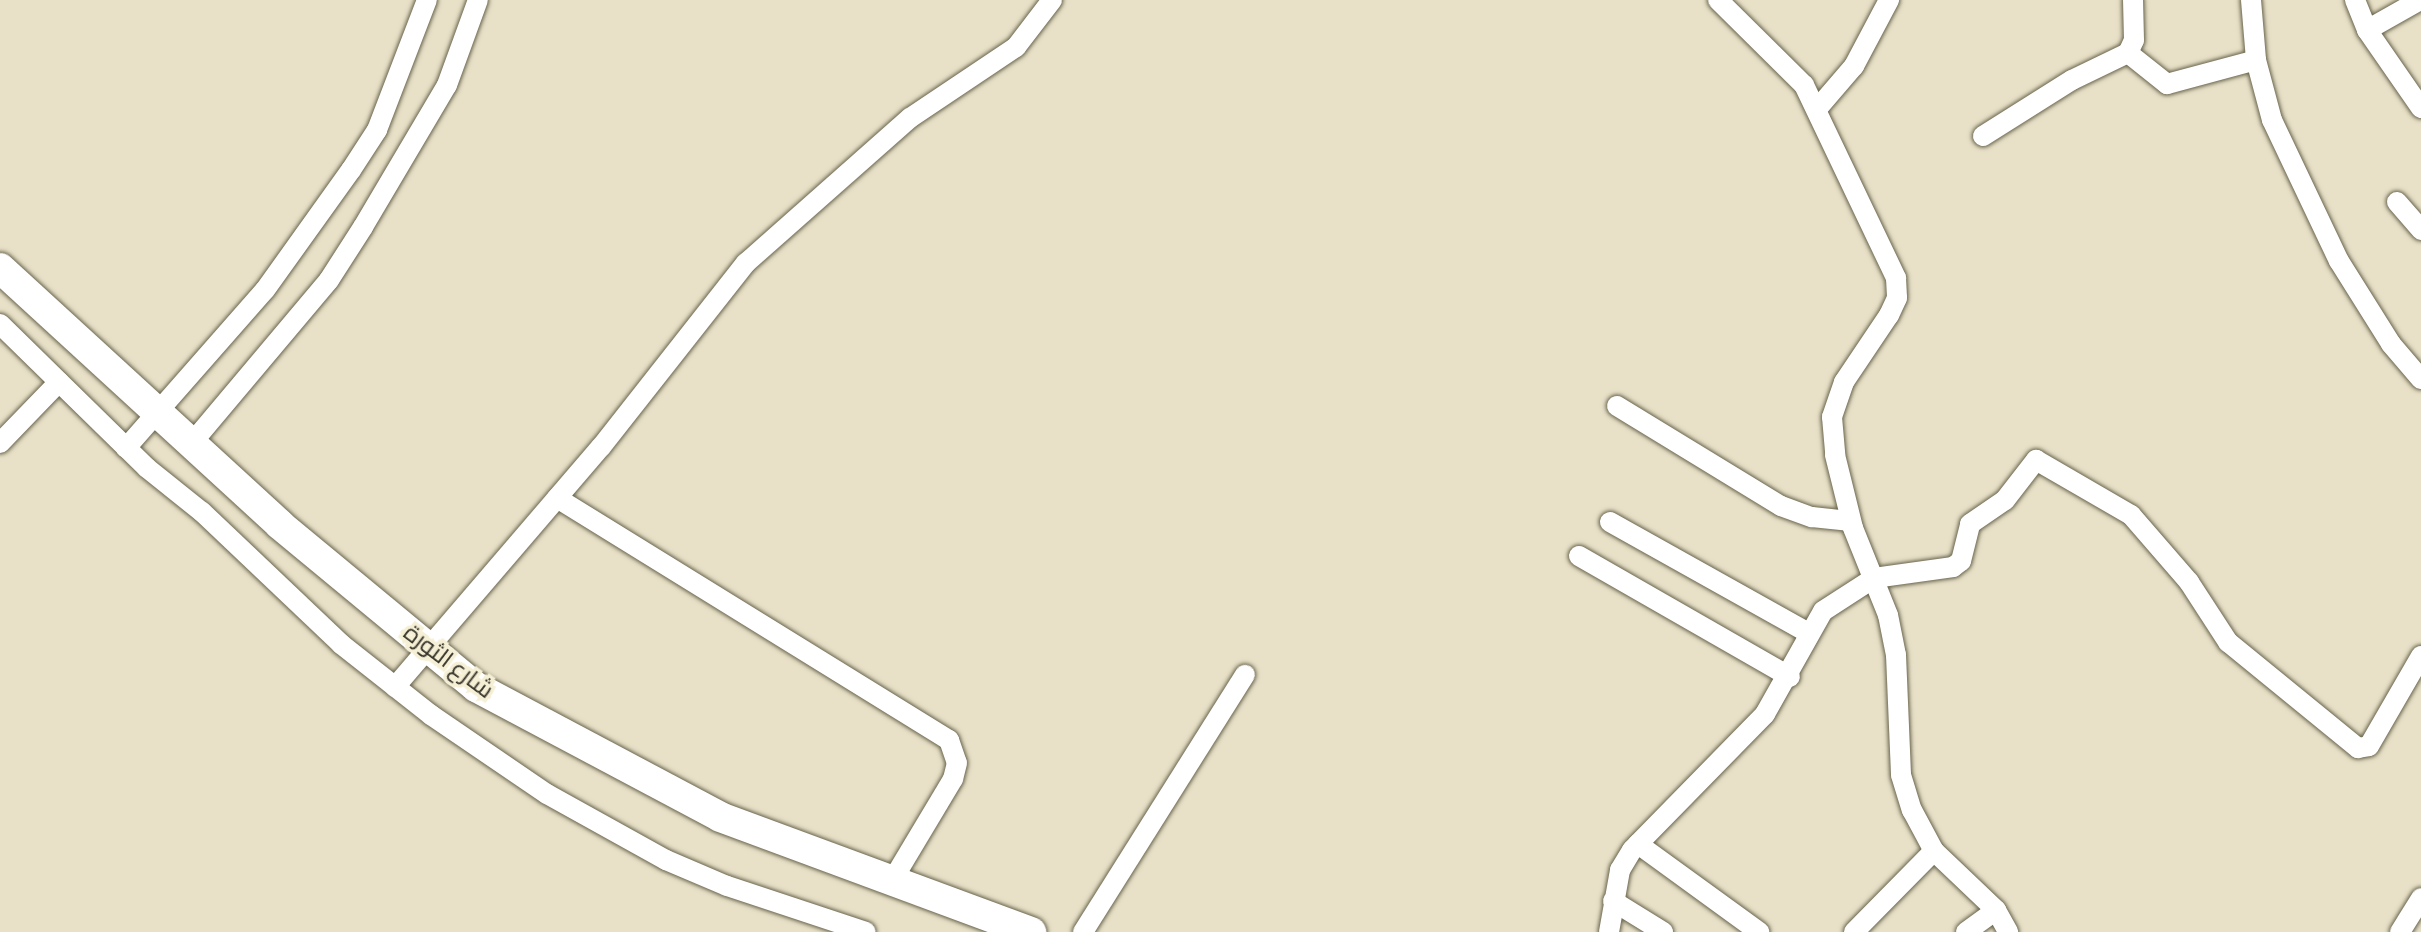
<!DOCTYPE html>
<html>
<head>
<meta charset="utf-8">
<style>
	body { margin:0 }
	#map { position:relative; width:2421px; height:932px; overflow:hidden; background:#e8e1c8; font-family:"Crimson Pro",Cairo,serif }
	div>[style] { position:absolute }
	.roads { filter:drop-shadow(0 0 2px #68634c) drop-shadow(0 0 2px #68634c) }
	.minor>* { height:20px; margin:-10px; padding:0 10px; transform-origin:10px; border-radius:10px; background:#fff }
	.primary>* { height:30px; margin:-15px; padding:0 15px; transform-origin:15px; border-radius:15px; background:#fff }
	span { translate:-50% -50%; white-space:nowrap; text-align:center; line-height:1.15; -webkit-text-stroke:7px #f5efd5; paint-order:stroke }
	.street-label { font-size:24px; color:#343127 }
</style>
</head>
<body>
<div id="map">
	<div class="roads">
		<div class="minor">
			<div style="left:1718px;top:0;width:121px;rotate:44.7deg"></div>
			<div style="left:1804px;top:85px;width:214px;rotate:64.5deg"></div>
			<div style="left:1896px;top:278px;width:20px;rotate:87deg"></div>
			<div style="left:1897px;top:298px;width:19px;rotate:115deg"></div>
			<div style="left:1889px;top:315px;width:81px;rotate:123.9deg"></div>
			<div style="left:1844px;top:382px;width:37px;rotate:109deg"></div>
			<div style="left:1832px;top:417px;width:38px;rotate:85deg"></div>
			<div style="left:1835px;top:455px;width:75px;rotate:76.1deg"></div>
			<div style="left:1853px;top:528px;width:94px;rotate:68.1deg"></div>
			<div style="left:1888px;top:615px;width:41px;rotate:78.7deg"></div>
			<div style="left:1896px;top:655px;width:120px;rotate:87.6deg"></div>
			<div style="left:1901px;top:775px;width:37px;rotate:73deg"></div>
			<div style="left:1912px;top:810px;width:47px;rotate:61.8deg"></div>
			<div style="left:1934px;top:851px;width:86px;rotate:43.6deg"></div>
			<div style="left:1996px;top:910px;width:25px;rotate:61deg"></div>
			<div style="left:2251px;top:0;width:60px;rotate:85.2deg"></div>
			<div style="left:2256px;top:60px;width:62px;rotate:75.1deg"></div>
			<div style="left:2272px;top:120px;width:156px;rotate:64.6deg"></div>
			<div style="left:2339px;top:261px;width:98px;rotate:57.9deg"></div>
			<div style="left:2391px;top:344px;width:46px;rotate:49.4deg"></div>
			<div style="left:2355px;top:0;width:32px;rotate:68deg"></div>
			<div style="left:2367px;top:30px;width:95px;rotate:55.3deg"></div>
			<div style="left:2367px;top:30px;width:61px;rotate:-29.5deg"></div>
			<div style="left:2128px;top:53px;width:50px;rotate:38.5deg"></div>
			<div style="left:2167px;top:84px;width:92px;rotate:-15.1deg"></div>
			<div style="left:1817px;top:109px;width:57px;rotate:-49.3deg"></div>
			<div style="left:1854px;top:66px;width:75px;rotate:-62.1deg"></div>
			<div style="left:1983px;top:136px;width:105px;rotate:-32.2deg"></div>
			<div style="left:2072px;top:80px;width:62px;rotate:-25.7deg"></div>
			<div style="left:2128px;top:53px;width:14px;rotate:-65deg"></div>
			<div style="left:2134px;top:40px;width:40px;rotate:-91.4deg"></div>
			<div style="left:2397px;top:202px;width:37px;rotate:49deg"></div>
			<div style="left:0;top:324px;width:206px;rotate:44.4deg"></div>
			<div style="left:147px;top:468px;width:70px;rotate:38.7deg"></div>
			<div style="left:202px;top:512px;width:192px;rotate:43.5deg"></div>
			<div style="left:341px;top:644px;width:115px;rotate:38.3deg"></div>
			<div style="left:431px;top:715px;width:140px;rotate:34.3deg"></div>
			<div style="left:547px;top:794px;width:136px;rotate:29deg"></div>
			<div style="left:666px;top:860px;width:66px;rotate:23.1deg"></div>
			<div style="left:727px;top:886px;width:146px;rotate:18.3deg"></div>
			<div style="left:1617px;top:406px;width:192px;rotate:31.4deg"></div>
			<div style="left:1781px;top:506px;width:33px;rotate:20deg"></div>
			<div style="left:1812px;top:517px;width:39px;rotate:6deg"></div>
			<div style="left:0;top:443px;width:85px;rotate:-46deg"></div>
			<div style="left:191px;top:444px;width:214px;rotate:-49.9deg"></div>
			<div style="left:329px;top:280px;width:63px;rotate:-57.3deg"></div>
			<div style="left:363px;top:227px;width:165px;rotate:-59.4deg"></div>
			<div style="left:447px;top:85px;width:90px;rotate:-70deg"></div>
			<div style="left:126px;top:448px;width:210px;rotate:-48.7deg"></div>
			<div style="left:265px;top:290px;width:148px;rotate:-54.4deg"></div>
			<div style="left:351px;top:170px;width:48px;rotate:-57deg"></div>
			<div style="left:377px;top:130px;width:139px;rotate:-69deg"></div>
			<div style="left:557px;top:498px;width:461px;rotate:31.7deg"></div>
			<div style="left:949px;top:740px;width:24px;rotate:71deg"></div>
			<div style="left:957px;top:763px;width:16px;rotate:104deg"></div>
			<div style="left:953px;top:779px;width:119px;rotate:120.9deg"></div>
			<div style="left:1610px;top:522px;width:228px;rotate:29.2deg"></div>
			<div style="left:1579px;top:556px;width:243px;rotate:29.8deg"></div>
			<div style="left:395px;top:687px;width:316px;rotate:-49.4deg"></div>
			<div style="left:601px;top:447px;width:234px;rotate:-51.8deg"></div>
			<div style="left:746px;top:263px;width:219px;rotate:-41.5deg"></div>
			<div style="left:910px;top:118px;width:128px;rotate:-33.8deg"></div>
			<div style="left:1016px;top:47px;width:59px;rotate:-52.5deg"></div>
			<div style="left:1638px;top:844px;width:150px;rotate:36deg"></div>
			<div style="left:1613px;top:901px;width:59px;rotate:31.8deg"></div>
			<div style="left:1083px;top:932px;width:304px;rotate:-57.8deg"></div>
			<div style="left:1609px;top:932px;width:63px;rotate:-79.9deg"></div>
			<div style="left:1620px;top:870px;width:23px;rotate:-59deg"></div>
			<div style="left:1632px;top:850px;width:190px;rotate:-45.6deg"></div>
			<div style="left:1765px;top:714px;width:118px;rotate:-60.6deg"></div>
			<div style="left:1823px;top:611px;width:61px;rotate:-32.9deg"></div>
			<div style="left:1874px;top:578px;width:80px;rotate:-7.9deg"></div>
			<div style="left:1953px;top:567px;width:10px;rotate:-37deg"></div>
			<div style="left:1961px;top:561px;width:38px;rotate:-76deg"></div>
			<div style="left:1970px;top:524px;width:42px;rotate:-34.4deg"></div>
			<div style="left:2005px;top:500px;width:51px;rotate:-52.2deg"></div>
			<div style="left:2036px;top:460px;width:110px;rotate:30.1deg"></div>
			<div style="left:2131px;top:515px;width:89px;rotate:49.1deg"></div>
			<div style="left:2189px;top:582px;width:72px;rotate:57deg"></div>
			<div style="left:2228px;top:642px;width:168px;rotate:39.2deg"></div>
			<div style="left:2358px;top:748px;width:11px;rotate:-10deg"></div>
			<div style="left:2369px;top:746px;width:104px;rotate:-60deg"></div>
			<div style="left:1854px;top:932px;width:114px;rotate:-45.4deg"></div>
			<div style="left:1966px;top:932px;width:37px;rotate:-36deg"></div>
			<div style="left:2400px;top:932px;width:40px;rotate:-58deg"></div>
		</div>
		<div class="primary">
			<div style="left:0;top:268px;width:379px;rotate:42.5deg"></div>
			<div style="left:279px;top:524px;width:256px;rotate:39.6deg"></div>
			<div style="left:476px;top:687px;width:276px;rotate:28deg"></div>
			<div style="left:720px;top:817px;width:332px;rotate:20.3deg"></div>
		</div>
	</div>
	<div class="street-label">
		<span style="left:449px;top:661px;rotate:37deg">شارع الثورة</span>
	</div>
</div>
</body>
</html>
